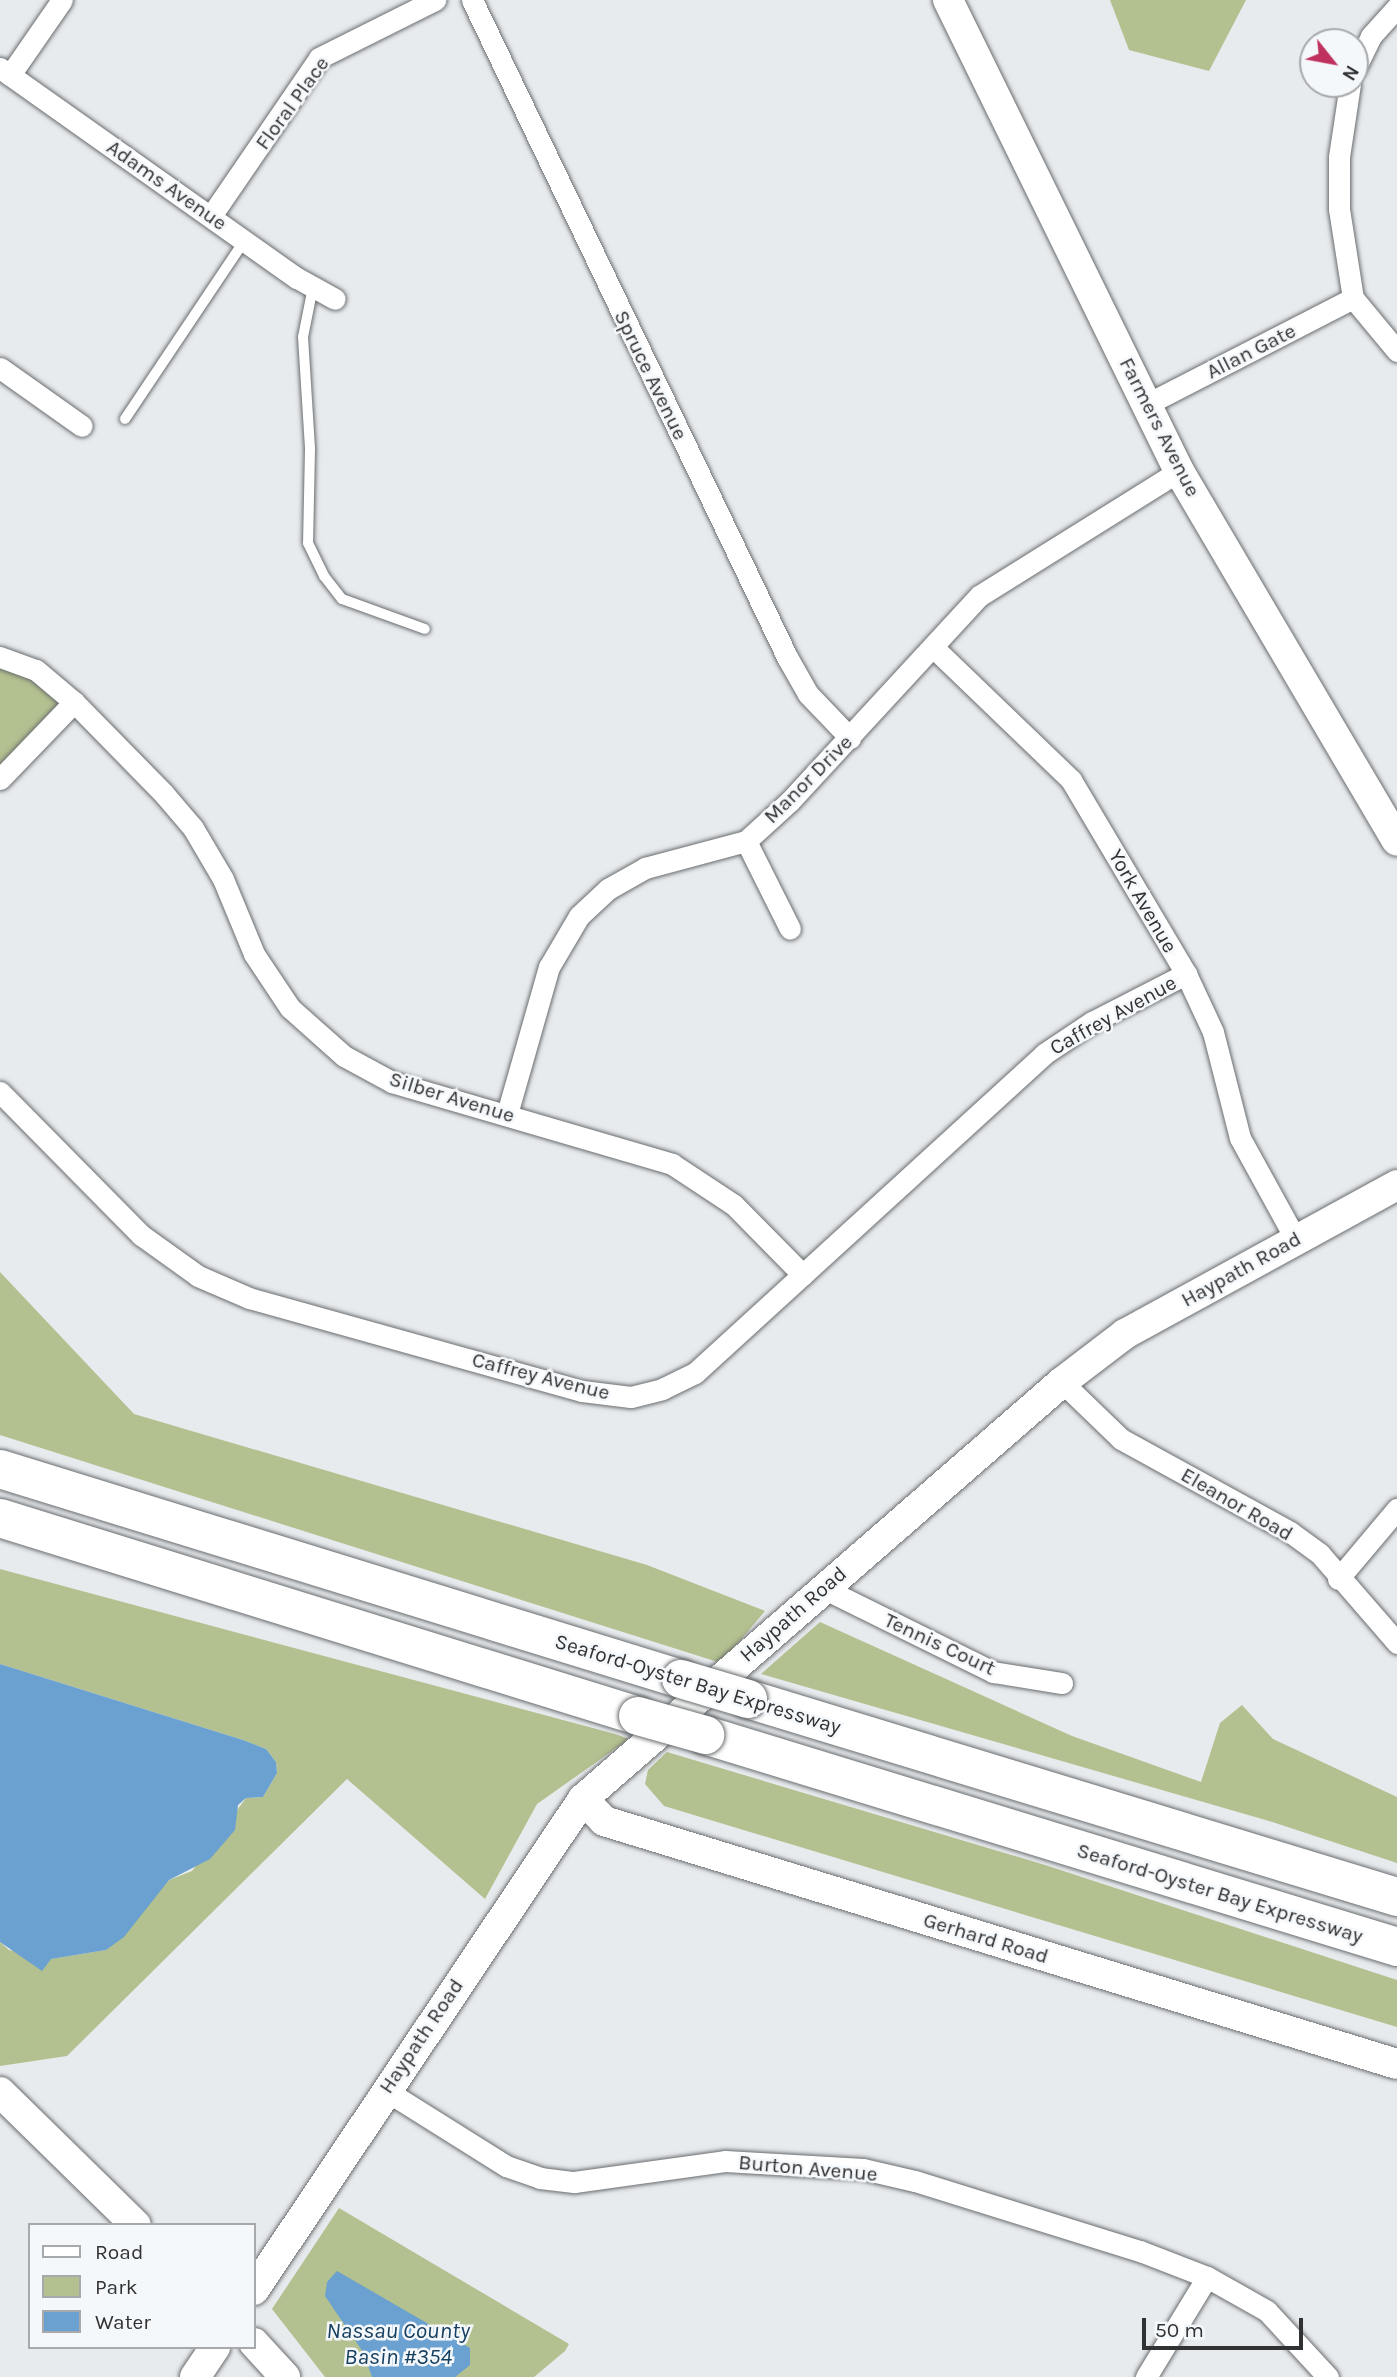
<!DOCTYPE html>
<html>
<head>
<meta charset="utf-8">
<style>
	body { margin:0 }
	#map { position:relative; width:1397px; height:2377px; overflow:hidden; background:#e8ebee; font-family:Karla,sans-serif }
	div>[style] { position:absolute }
	.green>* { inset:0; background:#b3c08f }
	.water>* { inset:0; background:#6aa1d0 }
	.roads { filter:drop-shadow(0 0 2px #6a6d6f) drop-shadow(0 0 2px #6a6d6f) }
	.lane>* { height:10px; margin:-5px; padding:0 5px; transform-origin:5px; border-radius:5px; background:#fff }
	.street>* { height:21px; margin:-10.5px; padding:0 10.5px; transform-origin:10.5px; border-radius:10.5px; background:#fff }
	.secondary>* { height:30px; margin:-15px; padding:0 15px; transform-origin:15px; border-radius:15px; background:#fff }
	.highway>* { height:38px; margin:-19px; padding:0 19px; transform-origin:19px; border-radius:19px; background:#fff }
	.bridges { filter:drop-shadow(0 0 2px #6a6d6f) drop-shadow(0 0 2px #6a6d6f) }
	.highway-bridge>* { height:38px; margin:-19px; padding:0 19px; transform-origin:19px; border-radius:19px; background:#fff }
	span { translate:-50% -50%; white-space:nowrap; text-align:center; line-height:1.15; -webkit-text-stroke:5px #f5f8fb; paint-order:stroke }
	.street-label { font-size:21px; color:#313233 }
	.water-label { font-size:23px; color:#174060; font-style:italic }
	.legend { position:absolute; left:28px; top:2223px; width:228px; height:126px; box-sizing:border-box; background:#f5f8fb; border:2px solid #a7a9ab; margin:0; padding:9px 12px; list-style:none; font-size:21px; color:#313233 }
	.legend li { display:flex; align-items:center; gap:14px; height:35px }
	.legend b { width:35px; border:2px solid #a7a9ab }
	.north { position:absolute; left:1299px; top:28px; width:70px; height:70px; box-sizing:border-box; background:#f5f8fb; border:2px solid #a7a9ab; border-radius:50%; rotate:121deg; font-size:19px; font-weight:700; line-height:28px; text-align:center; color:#313233 }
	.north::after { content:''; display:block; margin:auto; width:24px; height:32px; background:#bf315f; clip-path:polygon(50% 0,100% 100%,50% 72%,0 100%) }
	.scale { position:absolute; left:1142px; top:2318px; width:161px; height:32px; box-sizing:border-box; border:4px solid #313233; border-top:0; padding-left:9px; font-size:21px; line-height:24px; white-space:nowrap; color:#313233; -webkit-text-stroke:5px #f5f8fb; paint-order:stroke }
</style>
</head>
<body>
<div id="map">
	<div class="green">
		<div style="clip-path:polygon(1110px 0,1246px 0,1209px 71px,1129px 50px)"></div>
		<div style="clip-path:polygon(0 657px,74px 702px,0 779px)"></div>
		<div style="clip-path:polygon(0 1272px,134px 1414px,647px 1565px,765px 1611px,721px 1663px,0 1435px)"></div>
		<div style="clip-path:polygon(0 1569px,615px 1734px,629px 1739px,537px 1804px,485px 1899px,347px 1779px,67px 2056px,0 2066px,0 1942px,9px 1950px,50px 1959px,106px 1950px,169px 1880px,192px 1871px,246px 1798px,263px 1797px,277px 1773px,276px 1762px,266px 1749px,243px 1740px,0 1664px)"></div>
		<div style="clip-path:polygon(820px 1622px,1072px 1736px,1201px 1782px,1220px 1723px,1242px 1705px,1273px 1739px,1397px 1797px,1397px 1863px,1269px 1821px,761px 1674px)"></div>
		<div style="clip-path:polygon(667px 1752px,1045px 1865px,1397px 1980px,1397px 2027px,664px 1806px,645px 1784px,648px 1770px)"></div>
		<div style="clip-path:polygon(339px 2208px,569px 2344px,565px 2351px,534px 2377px,325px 2377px,272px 2309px)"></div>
	</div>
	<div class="water">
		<div style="clip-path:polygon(0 1664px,243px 1740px,266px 1749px,276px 1762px,277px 1773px,263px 1797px,246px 1798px,238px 1805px,235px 1830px,210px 1859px,169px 1880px,124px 1937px,106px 1950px,51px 1959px,42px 1971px,0 1942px)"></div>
		<div style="clip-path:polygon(337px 2271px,470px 2348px,470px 2365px,455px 2377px,372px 2377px,363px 2352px,325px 2296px,327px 2282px)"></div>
	</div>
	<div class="roads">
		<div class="lane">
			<div style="left:313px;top:287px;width:51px;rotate:101.3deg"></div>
			<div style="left:303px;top:337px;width:112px;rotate:86.4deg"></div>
			<div style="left:310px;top:449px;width:94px;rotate:91.2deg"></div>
			<div style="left:308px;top:543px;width:37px;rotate:64deg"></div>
			<div style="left:324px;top:576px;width:29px;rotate:52deg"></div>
			<div style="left:342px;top:599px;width:88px;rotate:19.9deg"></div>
			<div style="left:125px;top:419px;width:216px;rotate:-56.2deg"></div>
		</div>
		<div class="street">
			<div style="left:472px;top:0;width:729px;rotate:64.38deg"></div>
			<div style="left:787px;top:657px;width:43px;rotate:60.4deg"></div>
			<div style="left:808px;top:694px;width:61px;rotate:46.3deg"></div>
			<div style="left:0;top:68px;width:364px;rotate:35.3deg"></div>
			<div style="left:297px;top:278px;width:43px;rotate:28.9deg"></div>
			<div style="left:1355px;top:69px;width:37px;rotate:-64deg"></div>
			<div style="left:1371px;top:36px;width:39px;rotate:-48deg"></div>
			<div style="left:10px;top:75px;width:91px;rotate:-55.3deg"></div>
			<div style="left:1350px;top:84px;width:74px;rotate:98.6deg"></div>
			<div style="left:1339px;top:157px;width:52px;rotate:90deg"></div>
			<div style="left:1339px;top:209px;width:90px;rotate:81.1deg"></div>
			<div style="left:211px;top:216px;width:191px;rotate:-55.6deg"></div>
			<div style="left:319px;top:58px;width:130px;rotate:-26.6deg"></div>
			<div style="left:1353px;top:298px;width:69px;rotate:50.3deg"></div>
			<div style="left:0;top:368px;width:100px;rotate:35.3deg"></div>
			<div style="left:1149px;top:403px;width:229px;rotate:-27.2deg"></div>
			<div style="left:934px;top:648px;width:190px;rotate:43.9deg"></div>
			<div style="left:1071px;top:780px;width:226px;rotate:59.3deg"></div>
			<div style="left:1186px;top:974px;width:64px;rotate:65deg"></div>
			<div style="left:1213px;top:1032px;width:109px;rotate:75.7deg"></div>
			<div style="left:1240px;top:1138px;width:114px;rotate:61.2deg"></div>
			<div style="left:0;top:657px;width:38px;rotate:20deg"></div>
			<div style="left:36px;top:670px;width:50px;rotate:40.1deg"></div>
			<div style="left:74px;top:702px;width:129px;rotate:45.6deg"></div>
			<div style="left:164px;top:794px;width:45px;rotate:49.5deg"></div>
			<div style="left:193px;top:828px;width:59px;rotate:59.5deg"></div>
			<div style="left:223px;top:879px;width:81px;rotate:67.5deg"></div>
			<div style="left:254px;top:954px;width:65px;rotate:56.3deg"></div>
			<div style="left:290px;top:1008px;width:72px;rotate:41.6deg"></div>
			<div style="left:344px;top:1056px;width:55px;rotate:28.4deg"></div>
			<div style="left:392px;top:1082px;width:292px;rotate:16.3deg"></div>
			<div style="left:672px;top:1164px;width:74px;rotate:33.5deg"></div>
			<div style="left:734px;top:1205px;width:98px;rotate:45.4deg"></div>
			<div style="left:0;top:779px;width:107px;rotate:-46.1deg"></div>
			<div style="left:746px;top:841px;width:98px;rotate:63.4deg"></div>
			<div style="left:0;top:1092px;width:201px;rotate:45.4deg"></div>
			<div style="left:141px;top:1235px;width:70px;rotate:35.7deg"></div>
			<div style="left:198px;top:1276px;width:56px;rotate:23.3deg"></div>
			<div style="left:249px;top:1298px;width:346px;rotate:15.6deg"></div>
			<div style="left:582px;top:1391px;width:49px;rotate:7deg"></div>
			<div style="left:631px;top:1397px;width:32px;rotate:-14deg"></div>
			<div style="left:662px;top:1389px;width:37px;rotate:-26deg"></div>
			<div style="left:695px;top:1373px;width:473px;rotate:-42.4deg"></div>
			<div style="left:1044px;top:1054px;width:58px;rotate:-33.7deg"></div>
			<div style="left:1092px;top:1022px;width:106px;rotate:-27.1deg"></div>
			<div style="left:507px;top:1114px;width:153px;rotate:-74.1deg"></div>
			<div style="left:549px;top:967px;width:59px;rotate:-59.5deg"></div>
			<div style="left:579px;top:916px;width:40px;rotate:-43deg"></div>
			<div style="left:608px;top:889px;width:43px;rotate:-29.6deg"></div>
			<div style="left:645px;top:868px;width:105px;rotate:-15deg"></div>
			<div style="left:746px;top:841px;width:59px;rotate:-42.3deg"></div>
			<div style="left:790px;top:801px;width:279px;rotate:-47.3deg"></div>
			<div style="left:979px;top:596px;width:236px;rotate:-32deg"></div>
			<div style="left:1062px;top:1382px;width:82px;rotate:44deg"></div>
			<div style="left:1121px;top:1439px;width:193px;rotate:28.8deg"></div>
			<div style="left:1290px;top:1532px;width:37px;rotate:36deg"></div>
			<div style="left:1320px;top:1554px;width:118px;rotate:49.1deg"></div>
			<div style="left:1338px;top:1579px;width:92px;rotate:-49.9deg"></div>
			<div style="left:823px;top:1588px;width:190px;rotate:26.3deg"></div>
			<div style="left:993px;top:1672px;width:70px;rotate:9.1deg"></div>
			<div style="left:385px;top:2090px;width:143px;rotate:32.1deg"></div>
			<div style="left:506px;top:2166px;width:36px;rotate:19deg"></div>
			<div style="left:540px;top:2178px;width:34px;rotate:7deg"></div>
			<div style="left:574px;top:2182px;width:152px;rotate:-7.9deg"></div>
			<div style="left:725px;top:2161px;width:138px;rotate:3.3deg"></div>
			<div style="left:863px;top:2169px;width:53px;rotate:13deg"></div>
			<div style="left:915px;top:2181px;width:236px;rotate:17.3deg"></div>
			<div style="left:1140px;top:2251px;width:72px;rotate:21.2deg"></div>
			<div style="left:1207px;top:2277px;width:69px;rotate:29.5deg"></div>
			<div style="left:1267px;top:2311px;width:90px;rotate:47.3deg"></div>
			<div style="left:1146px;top:2377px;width:117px;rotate:-58.6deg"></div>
		</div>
		<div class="secondary">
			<div style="left:948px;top:0;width:525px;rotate:63.87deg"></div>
			<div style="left:1179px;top:471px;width:429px;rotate:59.5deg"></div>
			<div style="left:583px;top:1799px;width:30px;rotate:46deg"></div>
			<div style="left:604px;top:1821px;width:829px;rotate:17.04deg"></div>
			<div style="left:0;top:2092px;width:190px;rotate:44.4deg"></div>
			<div style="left:254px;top:2290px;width:591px;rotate:-56.18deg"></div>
			<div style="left:583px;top:1799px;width:635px;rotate:-41.04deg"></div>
			<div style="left:1062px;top:1382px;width:79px;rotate:-37.3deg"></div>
			<div style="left:1125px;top:1334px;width:310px;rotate:-28.7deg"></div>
			<div style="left:254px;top:2343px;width:46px;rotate:47.6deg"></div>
			<div style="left:195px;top:2377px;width:36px;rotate:-56deg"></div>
		</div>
		<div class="highway">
			<div style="left:0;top:1469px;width:713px;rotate:17.14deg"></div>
			<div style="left:0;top:1518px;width:668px;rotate:17.24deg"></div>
			<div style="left:748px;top:1699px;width:679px;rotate:16.97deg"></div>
			<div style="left:705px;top:1735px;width:724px;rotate:17.03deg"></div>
		</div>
	</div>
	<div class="bridges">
		<div class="highway-bridge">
			<div style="left:681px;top:1679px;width:70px;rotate:16.6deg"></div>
			<div style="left:638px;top:1716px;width:70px;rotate:15.8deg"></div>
		</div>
	</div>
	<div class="street-label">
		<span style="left:292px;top:103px;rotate:-54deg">Floral Place</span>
		<span style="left:167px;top:185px;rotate:35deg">Adams Avenue</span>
		<span style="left:1251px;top:351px;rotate:-27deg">Allan Gate</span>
		<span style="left:651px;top:375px;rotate:64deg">Spruce Avenue</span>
		<span style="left:1160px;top:427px;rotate:63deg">Farmers Avenue</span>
		<span style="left:808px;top:779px;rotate:-45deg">Manor Drive</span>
		<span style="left:1143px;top:901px;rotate:60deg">York Avenue</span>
		<span style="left:1113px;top:1015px;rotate:-29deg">Caffrey Avenue</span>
		<span style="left:452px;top:1097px;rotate:17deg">Silber Avenue</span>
		<span style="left:1241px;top:1269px;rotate:-29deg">Haypath Road</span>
		<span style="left:541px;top:1376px;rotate:14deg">Caffrey Avenue</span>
		<span style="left:1237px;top:1504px;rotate:30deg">Eleanor Road</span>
		<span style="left:793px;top:1614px;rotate:-41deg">Haypath Road</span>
		<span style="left:940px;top:1644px;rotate:25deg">Tennis Court</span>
		<span style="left:698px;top:1684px;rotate:17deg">Seaford-Oyster Bay Expressway</span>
		<span style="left:1220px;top:1893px;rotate:17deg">Seaford-Oyster Bay Expressway</span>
		<span style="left:986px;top:1938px;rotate:17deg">Gerhard Road</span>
		<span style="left:421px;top:2036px;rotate:-56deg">Haypath Road</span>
		<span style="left:808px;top:2168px;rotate:5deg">Burton Avenue</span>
	</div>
	<div class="water-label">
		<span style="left:398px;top:2344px">Nassau County<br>Basin #354</span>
	</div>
	<ul class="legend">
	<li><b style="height:9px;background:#fff"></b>Road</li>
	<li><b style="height:19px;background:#b3c08f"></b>Park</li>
	<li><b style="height:19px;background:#6aa1d0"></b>Water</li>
	</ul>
	<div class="north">N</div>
	<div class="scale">50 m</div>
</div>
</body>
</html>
